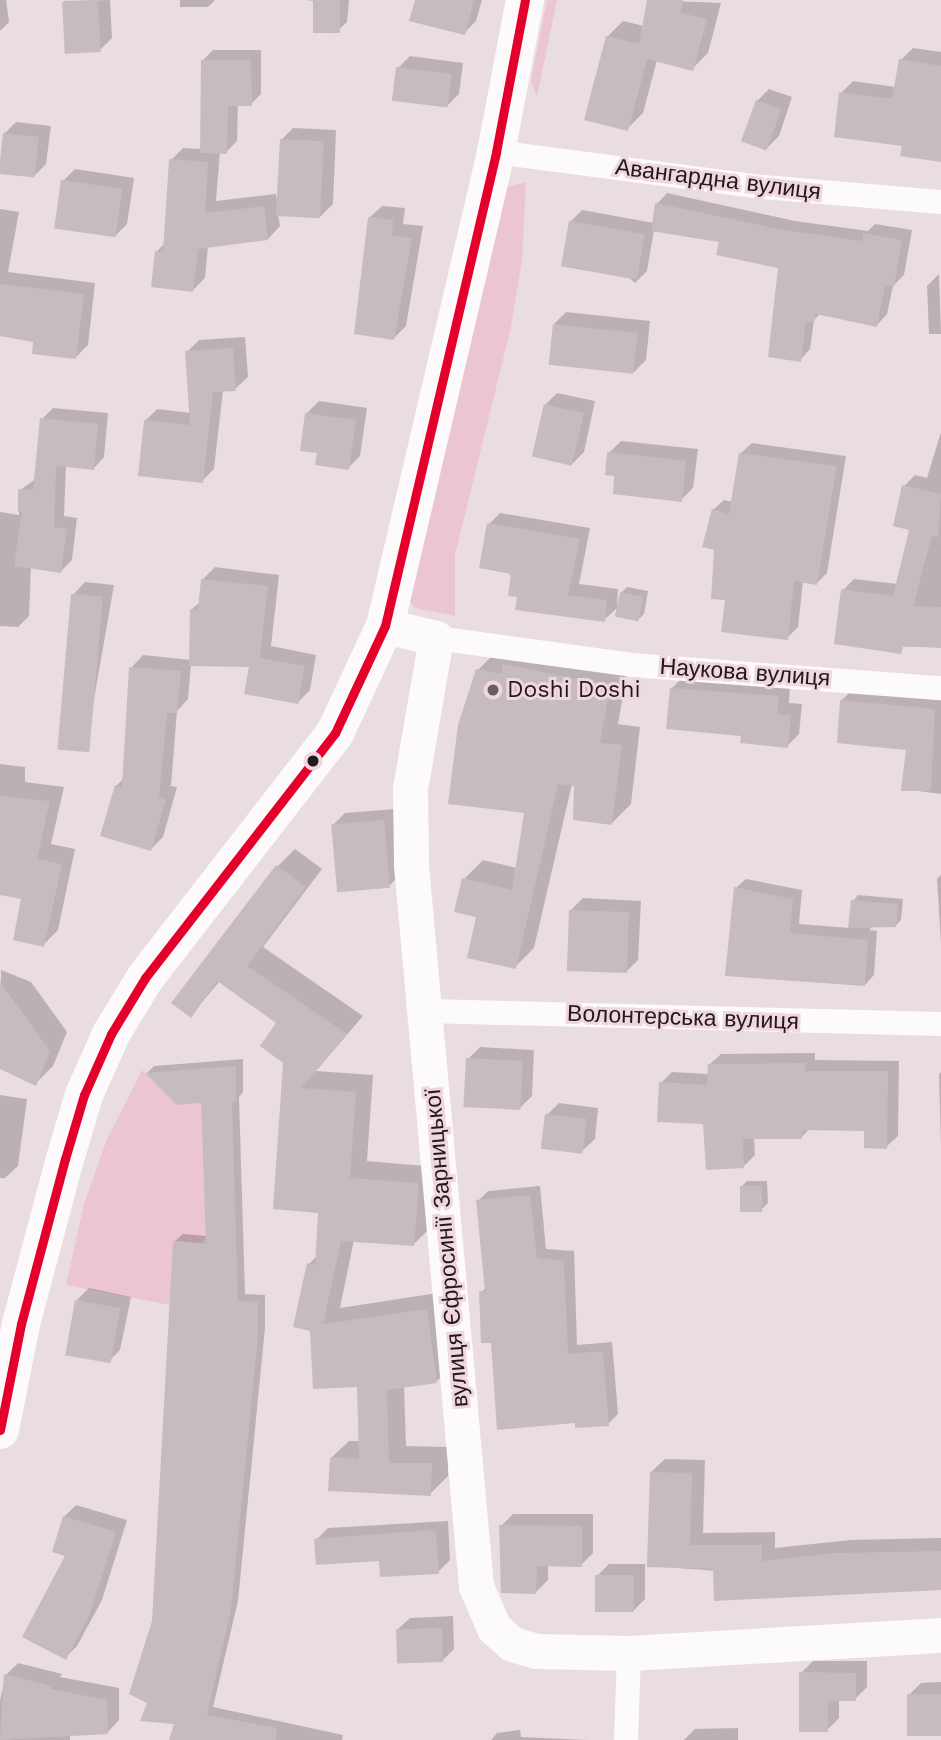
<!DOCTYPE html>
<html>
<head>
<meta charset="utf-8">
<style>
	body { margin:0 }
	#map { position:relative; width:941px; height:1740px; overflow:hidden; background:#eadde1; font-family:"Work Sans",sans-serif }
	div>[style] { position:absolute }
	.green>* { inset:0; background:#ecc5d3 }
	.shadow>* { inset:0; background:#0003 }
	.building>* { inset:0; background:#c6bbbf; transform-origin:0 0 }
	.street>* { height:24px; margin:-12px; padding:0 12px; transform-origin:12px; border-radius:12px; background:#fcfafa }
	.secondary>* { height:35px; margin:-17.5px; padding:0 17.5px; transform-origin:17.5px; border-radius:17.5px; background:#fcfafa }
	.primary>* { height:38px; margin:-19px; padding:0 19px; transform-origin:19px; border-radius:19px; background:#fcfafa }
	.bus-1>* { height:9px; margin:-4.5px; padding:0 4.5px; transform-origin:4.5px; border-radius:4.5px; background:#e4002b }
	.dots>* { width:19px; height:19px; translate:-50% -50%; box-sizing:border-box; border:4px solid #f0d7df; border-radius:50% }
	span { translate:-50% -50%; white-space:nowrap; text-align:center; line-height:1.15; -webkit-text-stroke:6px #f0d7df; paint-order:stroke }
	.street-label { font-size:23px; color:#22191c }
	.poi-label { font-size:23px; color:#22191c }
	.left { translate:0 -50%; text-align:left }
</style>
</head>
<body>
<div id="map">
	<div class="green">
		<div style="clip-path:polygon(547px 0,557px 0,537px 97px,531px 81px)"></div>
		<div style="clip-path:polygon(526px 182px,522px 261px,511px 327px,455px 555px,455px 616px,415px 608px,406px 596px,507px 187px)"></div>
		<div style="clip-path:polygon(142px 1070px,177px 1105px,201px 1103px,206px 1236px,202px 1243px,173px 1241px,170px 1305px,66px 1285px,84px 1204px,107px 1139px)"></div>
	</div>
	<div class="shadow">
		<div style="clip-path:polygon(0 0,6px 0,9px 22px,0 31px)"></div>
		<div style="clip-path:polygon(110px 0,112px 38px,100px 50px,64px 1px)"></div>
		<div style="clip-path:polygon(180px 0,215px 0,208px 7px,180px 7px)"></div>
		<div style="clip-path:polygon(306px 0,349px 0,347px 22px,334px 34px,314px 1px)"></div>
		<div style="clip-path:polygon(416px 0,482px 0,476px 21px,464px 33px)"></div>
		<div style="clip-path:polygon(649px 0,721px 3px,708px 53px,692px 69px,657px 60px,643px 113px,627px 129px,607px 37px,623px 21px,644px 26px)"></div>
		<div style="clip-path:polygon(913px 48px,941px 52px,941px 160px,904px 145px,841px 93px,853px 81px,896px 87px,901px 60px)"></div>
		<div style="clip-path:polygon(213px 50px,261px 50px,261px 94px,251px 104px,238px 104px,237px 141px,226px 152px,220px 152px,216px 201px,276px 194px,277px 201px,281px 140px,293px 128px,336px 130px,333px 204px,321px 216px,278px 215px,280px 226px,268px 239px,208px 246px,205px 278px,193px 290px,156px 252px,165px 243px,171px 160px,183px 148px,202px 149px,202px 61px)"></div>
		<div style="clip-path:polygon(410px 56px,463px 63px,459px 94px,447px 106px,398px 68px)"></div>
		<div style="clip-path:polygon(769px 89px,792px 97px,779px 136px,767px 148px,757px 101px)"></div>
		<div style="clip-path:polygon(16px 122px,51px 126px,46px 164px,34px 176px,0 172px,4px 134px)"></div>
		<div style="clip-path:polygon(75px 169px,134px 178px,127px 224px,115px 236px,63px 181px)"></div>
		<div style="clip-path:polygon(667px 193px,795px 221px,868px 231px,875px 224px,912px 230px,904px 275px,893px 286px,887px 314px,877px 325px,821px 313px,814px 320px,810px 349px,800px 360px,780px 266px,721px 240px,654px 230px,647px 271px,635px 283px,570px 222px,582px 210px,654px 223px,657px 204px)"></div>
		<div style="clip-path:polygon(382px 206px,405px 208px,403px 224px,423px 226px,406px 326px,394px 338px,369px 218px)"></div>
		<div style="clip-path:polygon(0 209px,19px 212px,8px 272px,95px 283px,88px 345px,76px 357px,35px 341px,0 334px)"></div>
		<div style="clip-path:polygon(939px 274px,941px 334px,929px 334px,927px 286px)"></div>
		<div style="clip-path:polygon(566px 312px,650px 321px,646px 360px,634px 372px,554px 324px)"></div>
		<div style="clip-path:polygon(245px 337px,248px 377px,235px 389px,223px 390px,214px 469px,202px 481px,145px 421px,157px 409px,191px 413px,187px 352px,199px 340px)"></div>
		<div style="clip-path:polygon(557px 393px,595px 401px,584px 452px,572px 464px,545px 405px)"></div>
		<div style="clip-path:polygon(319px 401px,367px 408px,360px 456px,348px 468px,319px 452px,307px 413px)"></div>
		<div style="clip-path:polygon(53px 408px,108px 413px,104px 457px,94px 468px,66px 465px,64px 516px,77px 518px,72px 560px,61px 571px,31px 567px,29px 616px,18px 627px,0 626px,0 512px,19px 515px,20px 490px,36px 479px,42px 419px)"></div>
		<div style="clip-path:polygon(941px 432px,941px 646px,880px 647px,843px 590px,854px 579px,898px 584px,912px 529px,904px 486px,915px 475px,927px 478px)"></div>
		<div style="clip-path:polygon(621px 441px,698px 449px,693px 488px,681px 500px,616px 475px,609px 453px)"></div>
		<div style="clip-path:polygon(752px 443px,846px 456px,827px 573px,816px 584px,803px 581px,798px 627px,787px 638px,727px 598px,713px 510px,724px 500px,733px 502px,741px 453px)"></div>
		<div style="clip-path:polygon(500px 513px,590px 528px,579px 584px,618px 589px,617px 608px,604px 620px,519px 596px,489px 524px)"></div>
		<div style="clip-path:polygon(215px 567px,279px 575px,271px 646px,316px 655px,310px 690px,298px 702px,251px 665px,191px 664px,188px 699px,177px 711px,171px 786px,177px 787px,163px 837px,151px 849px,116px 786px,125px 777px,131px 668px,143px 655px,191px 660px,192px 609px,201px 601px,203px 579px)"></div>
		<div style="clip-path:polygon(85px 582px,114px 585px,87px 739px,74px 751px,73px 595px)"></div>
		<div style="clip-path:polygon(627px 587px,648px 591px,644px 614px,638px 620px,621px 593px)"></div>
		<div style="clip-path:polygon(497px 651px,628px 667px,618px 724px,640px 727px,631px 804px,612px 823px,572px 784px,534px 948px,515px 967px,478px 916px,464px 879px,483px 860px,517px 868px,526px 812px,478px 670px)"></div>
		<div style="clip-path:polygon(683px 677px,790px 684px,789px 703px,802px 704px,799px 734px,787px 746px,743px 735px,671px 689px)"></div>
		<div style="clip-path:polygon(852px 690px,941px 698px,941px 794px,903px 789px,908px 748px,841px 701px)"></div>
		<div style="clip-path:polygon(0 764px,25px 767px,25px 782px,64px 787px,51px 844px,75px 849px,58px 930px,43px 945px,24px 898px,0 893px)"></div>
		<div style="clip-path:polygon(396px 809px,401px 874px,389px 886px,333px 825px,345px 813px)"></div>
		<div style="clip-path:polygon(295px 849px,322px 869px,263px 947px,363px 1016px,316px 1071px,373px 1075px,367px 1161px,436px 1167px,431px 1227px,414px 1244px,354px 1240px,340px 1308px,444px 1292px,454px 1364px,437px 1381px,404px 1386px,406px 1446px,448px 1447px,448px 1476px,430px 1494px,331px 1458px,349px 1441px,360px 1441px,358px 1385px,314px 1387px,309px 1264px,317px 1256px,320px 1211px,279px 1023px,220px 981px,191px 1015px,278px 866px)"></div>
		<div style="clip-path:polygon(941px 875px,941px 944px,937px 879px)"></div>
		<div style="clip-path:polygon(746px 879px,802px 890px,799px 924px,850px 928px,853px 901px,858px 895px,903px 899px,901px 920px,896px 925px,876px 923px,869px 930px,877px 931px,874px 975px,865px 985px,727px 974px,736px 888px)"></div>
		<div style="clip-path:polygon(583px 898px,641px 901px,638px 960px,626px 972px,571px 910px)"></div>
		<div style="clip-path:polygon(1px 970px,31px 982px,67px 1032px,53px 1066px,35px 1084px,0 1067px)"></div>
		<div style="clip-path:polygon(480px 1047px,534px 1050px,532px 1096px,520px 1108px,468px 1059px)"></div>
		<div style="clip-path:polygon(815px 1053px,815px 1060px,899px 1061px,898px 1136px,886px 1147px,866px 1130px,810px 1128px,801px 1138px,754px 1137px,755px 1155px,744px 1166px,661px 1083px,672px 1072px,709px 1074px,709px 1065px,721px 1054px)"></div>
		<div style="clip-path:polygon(243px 1059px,243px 1092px,239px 1097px,245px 1294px,265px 1295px,265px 1328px,238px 1601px,213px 1707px,343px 1735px,342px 1740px,174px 1740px,176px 1722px,149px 1702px,175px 1241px,183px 1234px,207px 1236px,203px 1102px,177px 1103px,147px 1073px,154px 1066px)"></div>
		<div style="clip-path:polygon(941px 1072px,941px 1147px,939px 1074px)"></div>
		<div style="clip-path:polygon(0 1095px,27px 1099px,18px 1166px,5px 1178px,0 1178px)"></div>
		<div style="clip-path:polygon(559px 1103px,598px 1108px,595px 1139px,582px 1151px,547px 1115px)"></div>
		<div style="clip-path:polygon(747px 1181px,767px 1181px,768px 1203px,762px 1209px,741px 1187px)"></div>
		<div style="clip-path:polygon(540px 1186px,546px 1249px,574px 1251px,577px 1345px,612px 1342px,618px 1414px,608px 1424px,576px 1421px,492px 1341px,481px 1292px,487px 1287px,478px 1201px,488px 1191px)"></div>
		<div style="clip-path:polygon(89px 1288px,131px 1297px,120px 1350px,108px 1362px,77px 1300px)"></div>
		<div style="clip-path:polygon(665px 1459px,705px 1460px,703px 1533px,775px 1532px,775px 1548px,850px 1540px,941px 1538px,941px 1587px,649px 1566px,651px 1472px)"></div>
		<div style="clip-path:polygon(76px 1505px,127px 1520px,102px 1600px,77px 1646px,65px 1658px,64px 1517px)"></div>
		<div style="clip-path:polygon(513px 1514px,593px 1514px,593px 1553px,581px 1565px,548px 1565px,548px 1580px,536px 1592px,501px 1526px)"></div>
		<div style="clip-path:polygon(448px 1521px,450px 1560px,438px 1572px,316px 1540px,328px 1528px)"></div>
		<div style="clip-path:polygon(609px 1564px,645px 1564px,645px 1599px,633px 1611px,597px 1576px)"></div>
		<div style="clip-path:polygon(453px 1616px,454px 1649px,442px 1661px,397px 1630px,410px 1618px)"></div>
		<div style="clip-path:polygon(813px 1661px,867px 1661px,867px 1687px,855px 1699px,839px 1699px,839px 1718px,827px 1730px,801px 1673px)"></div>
		<div style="clip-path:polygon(18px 1663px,62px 1674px,60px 1677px,119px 1688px,119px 1720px,107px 1733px,70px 1733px,70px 1740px,0 1740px,0 1700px,6px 1675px)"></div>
		<div style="clip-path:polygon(941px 1682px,941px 1734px,909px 1695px,921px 1683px)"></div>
		<div style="clip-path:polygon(738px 1728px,738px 1740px,684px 1740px,695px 1729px)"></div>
		<div style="clip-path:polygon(520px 1730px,521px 1737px,587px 1740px,491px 1740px,497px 1733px)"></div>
	</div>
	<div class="building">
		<div style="left:98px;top:0;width:52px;height:36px;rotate:87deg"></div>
		<div style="left:313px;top:0;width:27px;height:33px"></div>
		<div style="clip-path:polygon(415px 0,474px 0,465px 35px,409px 21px)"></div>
		<div style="clip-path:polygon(647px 0,683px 0,681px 13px,707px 19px,693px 71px,647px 59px,628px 131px,584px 120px,606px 36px,639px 44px)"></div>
		<div style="clip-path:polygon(899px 59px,941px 66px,941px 162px,900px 156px,902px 146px,834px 137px,839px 92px,892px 99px)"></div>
		<div style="clip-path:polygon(201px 60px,251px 60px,252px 106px,228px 106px,227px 154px,200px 153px)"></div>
		<div style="left:396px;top:67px;width:56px;height:34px;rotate:7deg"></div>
		<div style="left:756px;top:100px;width:27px;height:44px;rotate:20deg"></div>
		<div style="left:3px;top:133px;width:36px;height:41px;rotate:6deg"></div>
		<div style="left:280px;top:139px;width:44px;height:77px;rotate:3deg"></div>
		<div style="clip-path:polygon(169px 159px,208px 162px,205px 213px,264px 206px,268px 240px,198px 249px,193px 292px,151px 287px,155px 251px,163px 252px)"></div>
		<div style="left:61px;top:180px;width:62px;height:49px;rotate:8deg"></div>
		<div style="clip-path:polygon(655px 203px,784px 230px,862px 241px,863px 233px,902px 240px,894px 287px,885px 285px,877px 327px,816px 314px,814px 323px,806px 321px,801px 362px,768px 357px,778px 268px,716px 255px,719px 242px,651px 231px)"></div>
		<div style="clip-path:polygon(368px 217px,393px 220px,392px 235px,412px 238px,394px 340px,354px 334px)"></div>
		<div style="left:569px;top:221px;width:77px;height:46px;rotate:10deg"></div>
		<div style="clip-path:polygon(0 284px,84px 294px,76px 359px,32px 354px,33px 342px,0 336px)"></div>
		<div style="left:553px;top:324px;width:85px;height:41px;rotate:6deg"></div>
		<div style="clip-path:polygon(233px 348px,236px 391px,213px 392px,203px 483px,138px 476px,144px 420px,190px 425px,185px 351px)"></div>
		<div style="left:544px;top:404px;width:41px;height:54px;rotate:13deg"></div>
		<div style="clip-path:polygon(305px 413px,356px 420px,349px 470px,315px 465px,317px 453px,300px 451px)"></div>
		<div style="clip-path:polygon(40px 418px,98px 424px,94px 470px,56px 466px,54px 527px,67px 529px,61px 573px,14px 566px,22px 512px,18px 512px,18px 489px,33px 490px)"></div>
		<div style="clip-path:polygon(607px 452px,686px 461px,682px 502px,613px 494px,614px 476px,605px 475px)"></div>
		<div style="clip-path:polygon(739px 453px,837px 466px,817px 585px,794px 581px,788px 640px,721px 632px,725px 600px,711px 599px,714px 550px,702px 547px,712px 509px,729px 514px)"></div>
		<div style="clip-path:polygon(902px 485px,941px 494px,938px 537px,932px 535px,913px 606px,941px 607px,941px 648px,903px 646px,901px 654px,834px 644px,841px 589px,893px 596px,909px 530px,893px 526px)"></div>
		<div style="clip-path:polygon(487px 523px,580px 539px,568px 595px,607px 600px,605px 622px,515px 610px,517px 597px,508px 596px,511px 574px,479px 568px)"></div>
		<div style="clip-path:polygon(201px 579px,268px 586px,260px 658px,305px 666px,298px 704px,244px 694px,249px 667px,189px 666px,190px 609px,198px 609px)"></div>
		<div style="left:620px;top:592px;width:24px;height:25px;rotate:12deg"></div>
		<div style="left:71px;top:594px;width:32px;height:156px;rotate:5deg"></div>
		<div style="clip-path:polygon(503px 664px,610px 686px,600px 743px,622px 745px,612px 825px,573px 820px,574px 786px,558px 784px,516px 969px,467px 958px,476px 917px,454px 912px,462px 878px,512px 890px,524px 813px,448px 804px,458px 725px,476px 669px,501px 674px)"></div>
		<div style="clip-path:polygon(129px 667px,181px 671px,177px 713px,167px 713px,159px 797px,166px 799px,151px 851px,100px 836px,115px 785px,122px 787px)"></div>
		<div style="clip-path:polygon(670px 688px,779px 696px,777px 714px,791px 715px,788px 748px,740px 743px,741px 736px,666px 729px)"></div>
		<div style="clip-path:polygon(840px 700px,935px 709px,931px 791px,901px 791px,906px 750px,837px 743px)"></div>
		<div style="clip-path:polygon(0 796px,50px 801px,37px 859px,62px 864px,44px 947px,13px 940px,21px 899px,0 895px)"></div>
		<div style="left:384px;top:820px;width:68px;height:53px;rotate:85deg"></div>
		<div style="clip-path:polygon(276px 865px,306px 887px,247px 966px,347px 1034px,301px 1088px,356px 1092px,350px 1178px,419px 1183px,414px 1246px,341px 1241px,323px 1324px,427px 1309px,437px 1383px,387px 1390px,389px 1463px,432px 1463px,431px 1496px,328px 1491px,330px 1457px,359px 1459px,357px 1387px,313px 1389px,310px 1331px,293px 1327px,307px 1263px,315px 1265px,318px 1213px,273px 1209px,283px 1063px,260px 1046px,276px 1023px,217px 981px,191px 1018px,171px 1003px)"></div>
		<div style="clip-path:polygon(734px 887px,793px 899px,790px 933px,868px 940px,865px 986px,725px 976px)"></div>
		<div style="clip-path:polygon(851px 900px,898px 904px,896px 927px,848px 928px)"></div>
		<div style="left:569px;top:910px;width:60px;height:61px;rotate:2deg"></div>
		<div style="clip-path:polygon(0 982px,50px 1051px,36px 1086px,0 1069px)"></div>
		<div style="left:466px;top:1058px;width:57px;height:49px;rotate:3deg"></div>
		<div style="clip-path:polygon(805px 1063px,805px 1071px,888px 1071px,887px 1149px,864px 1148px,864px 1131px,802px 1130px,802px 1139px,743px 1139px,744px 1168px,706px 1170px,703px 1124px,657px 1122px,659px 1082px,707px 1085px,708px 1064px)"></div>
		<div style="clip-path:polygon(236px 1066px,236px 1102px,232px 1102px,238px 1301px,258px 1302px,258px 1337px,231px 1610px,207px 1715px,277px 1728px,276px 1740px,169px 1740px,174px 1724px,140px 1721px,147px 1703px,129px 1694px,152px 1621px,173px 1241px,206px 1244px,201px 1103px,177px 1105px,145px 1073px)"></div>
		<div style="left:545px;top:1114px;width:42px;height:35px;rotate:7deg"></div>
		<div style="left:740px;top:1186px;width:22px;height:26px"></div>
		<div style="clip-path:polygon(530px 1195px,537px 1258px,564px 1261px,568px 1354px,603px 1351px,609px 1426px,575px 1428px,575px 1423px,497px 1430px,491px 1343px,481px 1343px,479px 1291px,485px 1291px,476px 1200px)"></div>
		<div style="left:75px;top:1300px;width:46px;height:56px;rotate:10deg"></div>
		<div style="clip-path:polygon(650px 1472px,692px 1473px,690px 1545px,762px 1545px,762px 1561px,836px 1553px,941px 1551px,941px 1590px,714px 1601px,713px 1569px,647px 1567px)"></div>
		<div style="clip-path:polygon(63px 1516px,116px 1532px,90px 1614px,66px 1660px,22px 1637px,65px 1556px,52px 1552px)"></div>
		<div style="clip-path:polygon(499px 1525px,582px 1526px,582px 1567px,537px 1566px,536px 1594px,501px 1593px)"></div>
		<div style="clip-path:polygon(431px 1530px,436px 1532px,439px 1574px,380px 1577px,379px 1561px,316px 1565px,314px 1539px)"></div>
		<div style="left:634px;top:1575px;width:37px;height:39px;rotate:90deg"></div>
		<div style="left:442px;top:1628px;width:34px;height:46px;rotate:88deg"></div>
		<div style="clip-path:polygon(799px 1672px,856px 1673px,856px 1701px,828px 1701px,828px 1732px,799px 1732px)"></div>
		<div style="clip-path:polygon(4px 1674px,52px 1686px,50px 1689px,107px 1700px,108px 1734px,0 1740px)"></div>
		<div style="left:907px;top:1694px;width:34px;height:42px"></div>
	</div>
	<div class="street">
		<div style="left:496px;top:152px;width:269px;rotate:7.5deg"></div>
		<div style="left:763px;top:187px;width:179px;rotate:4.8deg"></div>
		<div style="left:436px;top:638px;width:198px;rotate:7.8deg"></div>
		<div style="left:632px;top:665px;width:310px;rotate:4.3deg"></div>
		<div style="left:426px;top:1011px;width:515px;rotate:1.45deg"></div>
		<div style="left:626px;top:1740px;width:87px;rotate:-88deg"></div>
	</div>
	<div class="secondary">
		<div style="left:385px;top:626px;width:52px;rotate:13.2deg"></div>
		<div style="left:436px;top:638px;width:153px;rotate:99.8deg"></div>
		<div style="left:410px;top:789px;width:76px;rotate:89.2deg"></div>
		<div style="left:411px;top:865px;width:724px;rotate:84.85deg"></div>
		<div style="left:476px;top:1586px;width:46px;rotate:66.8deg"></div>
		<div style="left:494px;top:1628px;width:24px;rotate:42deg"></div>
		<div style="left:512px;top:1644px;width:25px;rotate:16deg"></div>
		<div style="left:536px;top:1651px;width:93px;rotate:1.2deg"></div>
		<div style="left:629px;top:1653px;width:313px;rotate:-3.3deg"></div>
	</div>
	<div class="primary">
		<div style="left:0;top:1430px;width:108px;rotate:-78.8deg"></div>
		<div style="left:21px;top:1324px;width:171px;rotate:-75.1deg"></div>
		<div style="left:65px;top:1159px;width:67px;rotate:-73.5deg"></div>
		<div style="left:84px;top:1095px;width:67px;rotate:-66.1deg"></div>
		<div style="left:111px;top:1034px;width:66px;rotate:-58.7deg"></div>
		<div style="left:145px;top:978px;width:310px;rotate:-52.2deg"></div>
		<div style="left:335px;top:733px;width:118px;rotate:-65deg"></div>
		<div style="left:385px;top:626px;width:487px;rotate:-76.8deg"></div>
		<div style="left:496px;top:152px;width:155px;rotate:-79.2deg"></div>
	</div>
	<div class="bus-1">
		<div style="left:0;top:1430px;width:108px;rotate:-78.8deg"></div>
		<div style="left:21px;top:1324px;width:171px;rotate:-75.1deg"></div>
		<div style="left:65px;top:1159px;width:67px;rotate:-73.5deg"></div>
		<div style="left:84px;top:1095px;width:67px;rotate:-66.1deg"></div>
		<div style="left:111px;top:1034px;width:66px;rotate:-58.7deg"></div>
		<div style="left:145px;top:978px;width:310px;rotate:-52.2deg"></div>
		<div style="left:335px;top:733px;width:118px;rotate:-65deg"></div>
		<div style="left:385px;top:626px;width:487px;rotate:-76.8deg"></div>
		<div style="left:496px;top:152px;width:155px;rotate:-79.2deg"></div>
	</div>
	<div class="dots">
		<div style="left:493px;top:690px;background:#685e61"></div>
		<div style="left:313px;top:761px;background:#22191c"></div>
	</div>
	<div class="street-label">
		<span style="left:718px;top:180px;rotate:7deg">Авангардна вулиця</span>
		<span style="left:745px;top:673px;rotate:4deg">Наукова вулиця</span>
		<span style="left:683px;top:1018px;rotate:2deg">Волонтерська вулиця</span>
		<span style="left:447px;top:1248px;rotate:-95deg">вулиця Єфросинії Зарницької</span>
	</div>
	<div class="poi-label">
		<span class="left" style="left:507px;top:690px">Doshi Doshi</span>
	</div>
</div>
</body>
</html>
